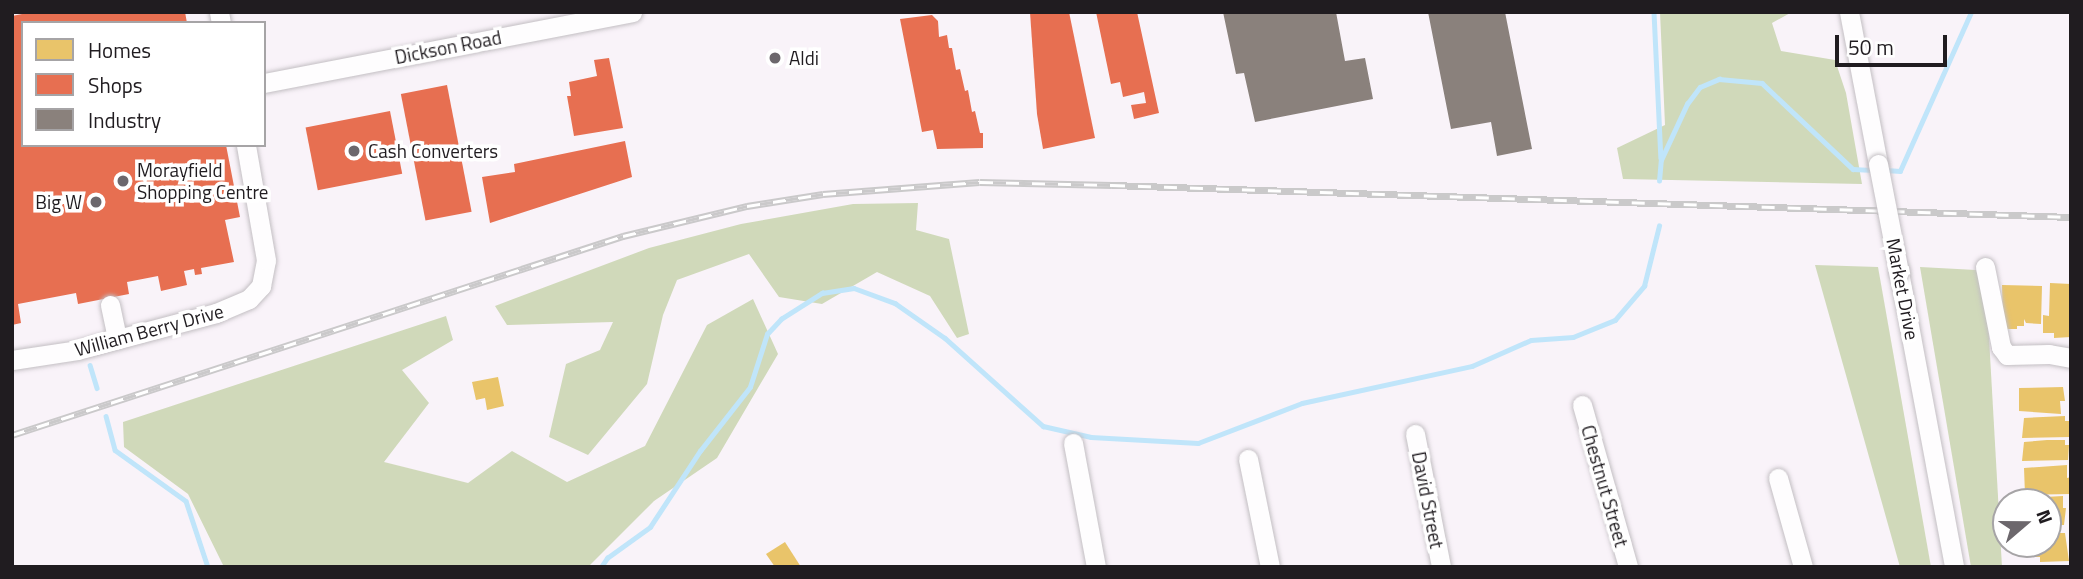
<!DOCTYPE html>
<html>
<head>
<meta charset="utf-8">
<style>
	body { margin:0 }
	#map { position:relative; width:2083px; height:579px; overflow:hidden; background:#f9f3f9; font-family:"Titillium Web",sans-serif }
	div>[style] { position:absolute }
	.forest>* { inset:0; background:#d0d9ba }
	.homes>* { inset:0; background:#e9c46a }
	.shops>* { inset:0; background:#e76f51; transform-origin:0 0 }
	.industry>* { inset:0; background:#8a817c }
	.stream>* { height:4.5px; margin:-2.25px; padding:0 2.25px; transform-origin:2.25px; border-radius:2.25px; background:#c0e5fa }
	.roads { filter:drop-shadow(0 0 2px #c3bfc3) drop-shadow(0 0 2px #c3bfc3) }
	.minor>* { height:19px; margin:-9.5px; padding:0 9.5px; transform-origin:9.5px; border-radius:9.5px; background:#fefdfe }
	.rail>* { height:7px; margin-top:-3.5px; transform-origin:0; background:repeating-linear-gradient(90deg,#fff 0 13px,#cac9ca 0 26px); box-sizing:border-box; border-block:2px solid #cac9ca }
	.bridges { filter:drop-shadow(0 0 2px #c3bfc3) drop-shadow(0 0 2px #c3bfc3) }
	.minor-bridge>* { height:19px; margin:-9.5px; padding:0 9.5px; transform-origin:9.5px; border-radius:9.5px; background:#fefdfe }
	.dots>* { width:19px; height:19px; translate:-50% -50%; box-sizing:border-box; border:4px solid #fff; border-radius:50% }
	span { translate:-50% -50%; white-space:nowrap; text-align:center; line-height:1.15; -webkit-text-stroke:7px #fff; paint-order:stroke }
	.street-label { font-size:19px; color:#201c20 }
	.poi-label { font-size:19px; color:#201c20 }
	.left { translate:0 -50%; text-align:left }
	.right { translate:-100% -50%; text-align:right }
	.frame { position:absolute; inset:0; border:14px solid #201c20; pointer-events:none }
	.legend { position:absolute; left:21px; top:21px; width:245px; height:126px; box-sizing:border-box; background:#fff; border:2px solid #a6a4a6; margin:0; padding:9px 12px; list-style:none; font-size:21px; color:#201c20 }
	.legend li { display:flex; align-items:center; gap:14px; height:35px }
	.legend b { width:35px; border:2px solid #a6a4a6 }
	.north { position:absolute; left:1992px; top:488px; width:70px; height:70px; box-sizing:border-box; background:#fff; border:2px solid #a6a4a6; border-radius:50%; rotate:70deg; font-size:19px; font-weight:700; line-height:28px; text-align:center; color:#201c20 }
	.north::after { content:''; display:block; margin:auto; width:24px; height:32px; background:#6c676c; clip-path:polygon(50% 0,100% 100%,50% 72%,0 100%) }
	.scale { position:absolute; left:1835px; top:35px; width:112px; height:32px; box-sizing:border-box; border:4px solid #201c20; border-top:0; padding-left:9px; font-size:21px; line-height:24px; white-space:nowrap; color:#201c20; -webkit-text-stroke:5px #fff; paint-order:stroke }
</style>
</head>
<body>
<div id="map">
	<div class="forest">
		<div style="clip-path:polygon(1660px 12px,1792px 12px,1772px 23px,1781px 51px,1835px 60px,1846px 93px,1862px 184px,1623px 179px,1617px 148px,1665px 125px)"></div>
		<div style="clip-path:polygon(918px 203px,916px 230px,949px 239px,969px 334px,957px 338px,930px 296px,877px 272px,822px 304px,779px 297px,749px 254px,677px 280px,663px 315px,647px 384px,588px 455px,549px 437px,566px 364px,600px 350px,613px 322px,507px 325px,495px 306px,649px 248px,741px 224px,853px 204px)"></div>
		<div style="clip-path:polygon(1815px 265px,1878px 267px,1931px 567px,1900px 567px)"></div>
		<div style="clip-path:polygon(1920px 267px,1976px 270px,1987px 302px,2002px 567px,1971px 567px)"></div>
		<div style="clip-path:polygon(753px 299px,778px 354px,717px 458px,654px 501px,588px 567px,224px 567px,188px 494px,124px 447px,123px 422px,446px 316px,453px 340px,402px 370px,429px 403px,384px 462px,468px 483px,512px 451px,567px 482px,645px 446px,707px 325px)"></div>
	</div>
	<div class="homes">
		<div style="clip-path:polygon(2050px 283px,2071px 284px,2071px 337px,2054px 338px,2054px 333px,2043px 333px,2043px 315px,2049px 316px)"></div>
		<div style="clip-path:polygon(2002px 285px,2042px 286px,2041px 324px,2026px 323px,2024px 319px,2024px 326px,2017px 326px,2017px 329px,2003px 329px)"></div>
		<div style="clip-path:polygon(498px 377px,504px 406px,487px 410px,485px 398px,476px 400px,472px 382px)"></div>
		<div style="clip-path:polygon(2063px 387px,2065px 401px,2060px 401px,2061px 414px,2019px 411px,2019px 388px)"></div>
		<div style="clip-path:polygon(2065px 416px,2065px 421px,2070px 421px,2069px 437px,2022px 438px,2024px 418px)"></div>
		<div style="clip-path:polygon(2047px 440px,2065px 440px,2065px 445px,2069px 445px,2068px 460px,2022px 461px,2024px 442px)"></div>
		<div style="clip-path:polygon(2067px 465px,2067px 478px,2071px 477px,2070px 494px,2025px 495px,2024px 468px)"></div>
		<div style="clip-path:polygon(2063px 496px,2063px 508px,2066px 508px,2064px 525px,2048px 525px,2045px 497px)"></div>
		<div style="clip-path:polygon(2049px 533px,2065px 533px,2069px 561px,2040px 562px,2040px 557px,2020px 557px,2020px 544px,2048px 544px)"></div>
		<div style="clip-path:polygon(785px 542px,801px 567px,775px 567px,766px 554px)"></div>
	</div>
	<div class="shops">
		<div style="clip-path:polygon(32px 12px,185px 12px,187px 23px,23px 23px,23px 145px,226px 145px,240px 217px,225px 220px,234px 262px,201px 268px,202px 274px,195px 275px,194px 269px,184px 271px,187px 285px,161px 291px,158px 276px,127px 282px,129px 294px,78px 304px,76px 293px,18px 304px,21px 323px,12px 325px,12px 16px)"></div>
		<div style="clip-path:polygon(1030px 12px,1069px 12px,1095px 138px,1043px 149px,1037px 114px)"></div>
		<div style="clip-path:polygon(1096px 12px,1137px 12px,1159px 113px,1134px 119px,1131px 105px,1146px 103px,1144px 92px,1123px 97px,1120px 82px,1111px 84px)"></div>
		<div style="clip-path:polygon(932px 15px,938px 21px,939px 37px,947px 35px,949px 48px,952px 48px,956px 70px,960px 69px,965px 91px,968px 90px,972px 112px,975px 111px,980px 133px,983px 133px,983px 148px,937px 149px,933px 130px,922px 132px,900px 19px)"></div>
		<div style="clip-path:polygon(609px 58px,623px 128px,574px 136px,567px 96px,571px 96px,569px 82px,597px 76px,594px 60px)"></div>
		<div style="left:447px;top:85px;width:129px;height:47px;rotate:79deg"></div>
		<div style="left:390px;top:111px;width:64px;height:86px;rotate:79deg"></div>
		<div style="clip-path:polygon(625px 141px,632px 177px,490px 223px,482px 177px,515px 172px,514px 164px)"></div>
	</div>
	<div class="industry">
		<div style="clip-path:polygon(1223px 12px,1336px 12px,1345px 61px,1365px 58px,1373px 99px,1255px 122px,1244px 73px,1236px 74px)"></div>
		<div style="clip-path:polygon(1428px 12px,1505px 12px,1532px 149px,1497px 156px,1491px 122px,1451px 129px)"></div>
	</div>
	<div class="stream">
		<div style="left:1654px;top:12px;width:146px;rotate:87.3deg"></div>
		<div style="left:1886px;top:170px;width:14px;rotate:4deg"></div>
		<div style="left:1900px;top:171px;width:174px;rotate:-65.9deg"></div>
		<div style="left:1659px;top:181px;width:21px;rotate:-85deg"></div>
		<div style="left:1661px;top:160px;width:62px;rotate:-65.1deg"></div>
		<div style="left:1687px;top:104px;width:21px;rotate:-53deg"></div>
		<div style="left:1700px;top:87px;width:21px;rotate:-23deg"></div>
		<div style="left:1719px;top:79px;width:43px;rotate:5.3deg"></div>
		<div style="left:1762px;top:83px;width:125px;rotate:43.4deg"></div>
		<div style="left:1853px;top:169px;width:21px;rotate:3deg"></div>
		<div style="left:90px;top:365px;width:24px;rotate:73deg"></div>
		<div style="left:106px;top:416px;width:35px;rotate:75deg"></div>
		<div style="left:115px;top:450px;width:87px;rotate:35.7deg"></div>
		<div style="left:186px;top:501px;width:70px;rotate:71.6deg"></div>
		<div style="left:601px;top:567px;width:11px;rotate:-56deg"></div>
		<div style="left:607px;top:558px;width:53px;rotate:-35.8deg"></div>
		<div style="left:650px;top:527px;width:91px;rotate:-56.7deg"></div>
		<div style="left:700px;top:451px;width:81px;rotate:-52deg"></div>
		<div style="left:750px;top:387px;width:56px;rotate:-72.2deg"></div>
		<div style="left:767px;top:334px;width:21px;rotate:-47deg"></div>
		<div style="left:781px;top:319px;width:49px;rotate:-32.4deg"></div>
		<div style="left:822px;top:293px;width:32px;rotate:-9deg"></div>
		<div style="left:854px;top:288px;width:44px;rotate:20.1deg"></div>
		<div style="left:895px;top:303px;width:61px;rotate:35deg"></div>
		<div style="left:945px;top:338px;width:132px;rotate:41.9deg"></div>
		<div style="left:1043px;top:426px;width:49px;rotate:12.9deg"></div>
		<div style="left:1091px;top:437px;width:107px;rotate:3.2deg"></div>
		<div style="left:1198px;top:443px;width:111px;rotate:-21deg"></div>
		<div style="left:1302px;top:403px;width:174px;rotate:-12.3deg"></div>
		<div style="left:1472px;top:366px;width:64px;rotate:-23.8deg"></div>
		<div style="left:1531px;top:340px;width:42px;rotate:-4.1deg"></div>
		<div style="left:1573px;top:337px;width:45px;rotate:-22deg"></div>
		<div style="left:1615px;top:320px;width:45px;rotate:-49.5deg"></div>
		<div style="left:1644px;top:286px;width:62px;rotate:-76deg"></div>
	</div>
	<div class="roads">
		<div class="minor">
			<div style="left:219px;top:12px;width:11px;rotate:80deg"></div>
			<div style="left:1849px;top:12px;width:155px;rotate:79.2deg"></div>
			<div style="left:264px;top:83px;width:375px;rotate:-10.9deg"></div>
			<div style="left:1985px;top:267px;width:82px;rotate:78.7deg"></div>
			<div style="left:2001px;top:347px;width:10px;rotate:53deg"></div>
			<div style="left:2007px;top:355px;width:42px;rotate:-1.4deg"></div>
			<div style="left:2049px;top:354px;width:22px;rotate:10deg"></div>
			<div style="left:1899px;top:272px;width:300px;rotate:79.4deg"></div>
			<div style="left:110px;top:305px;width:35px;rotate:78deg"></div>
			<div style="left:12px;top:360px;width:66px;rotate:-8.7deg"></div>
			<div style="left:77px;top:350px;width:144px;rotate:-14.9deg"></div>
			<div style="left:216px;top:313px;width:36px;rotate:-23deg"></div>
			<div style="left:249px;top:299px;width:18px;rotate:-47deg"></div>
			<div style="left:261px;top:286px;width:26px;rotate:-79deg"></div>
			<div style="left:266px;top:260px;width:117px;rotate:-99.9deg"></div>
			<div style="left:1582px;top:405px;width:168px;rotate:74.1deg"></div>
			<div style="left:1415px;top:434px;width:136px;rotate:78.9deg"></div>
			<div style="left:1073px;top:443px;width:126px;rotate:79.5deg"></div>
			<div style="left:1248px;top:459px;width:110px;rotate:78.5deg"></div>
			<div style="left:1778px;top:478px;width:92px;rotate:74.3deg"></div>
		</div>
	</div>
	<div class="rail">
		<div style="left:12px;top:435px;width:643px;rotate:-18.04deg"></div>
		<div style="left:623px;top:236px;width:128px;rotate:-13.6deg"></div>
		<div style="left:747px;top:206px;width:77px;rotate:-9deg"></div>
		<div style="left:823px;top:194px;width:157px;rotate:-4.4deg"></div>
		<div style="left:980px;top:182px;width:132px;rotate:1.3deg"></div>
		<div style="left:1112px;top:185px;width:960px;rotate:1.91deg"></div>
	</div>
	<div class="bridges">
		<div class="minor-bridge">
			<div style="left:1878px;top:164px;width:110px;rotate:79deg"></div>
		</div>
	</div>
	<div class="dots">
		<div style="left:775px;top:58px;background:#6c676c"></div>
		<div style="left:354px;top:151px;background:#6c676c"></div>
		<div style="left:123px;top:181px;background:#6c676c"></div>
		<div style="left:96px;top:202px;background:#6c676c"></div>
	</div>
	<div class="street-label">
		<span style="left:448px;top:47px;rotate:-11deg">Dickson Road</span>
		<span style="left:1903px;top:289px;rotate:79deg">Market Drive</span>
		<span style="left:149px;top:330px;rotate:-15deg">William Berry Drive</span>
		<span style="left:1605px;top:486px;rotate:74deg">Chestnut Street</span>
		<span style="left:1428px;top:500px;rotate:79deg">David Street</span>
	</div>
	<div class="poi-label">
		<span class="left" style="left:789px;top:58px">Aldi</span>
		<span class="left" style="left:368px;top:151px">Cash Converters</span>
		<span class="left" style="left:137px;top:181px">Morayfield<br>Shopping Centre</span>
		<span class="right" style="left:82px;top:202px">Big W</span>
	</div>
	<div class="frame"></div>
	<ul class="legend">
	<li><b style="height:19px;background:#e9c46a"></b>Homes</li>
	<li><b style="height:19px;background:#e76f51"></b>Shops</li>
	<li><b style="height:19px;background:#8a817c"></b>Industry</li>
	</ul>
	<div class="north">N</div>
	<div class="scale">50 m</div>
</div>
</body>
</html>
